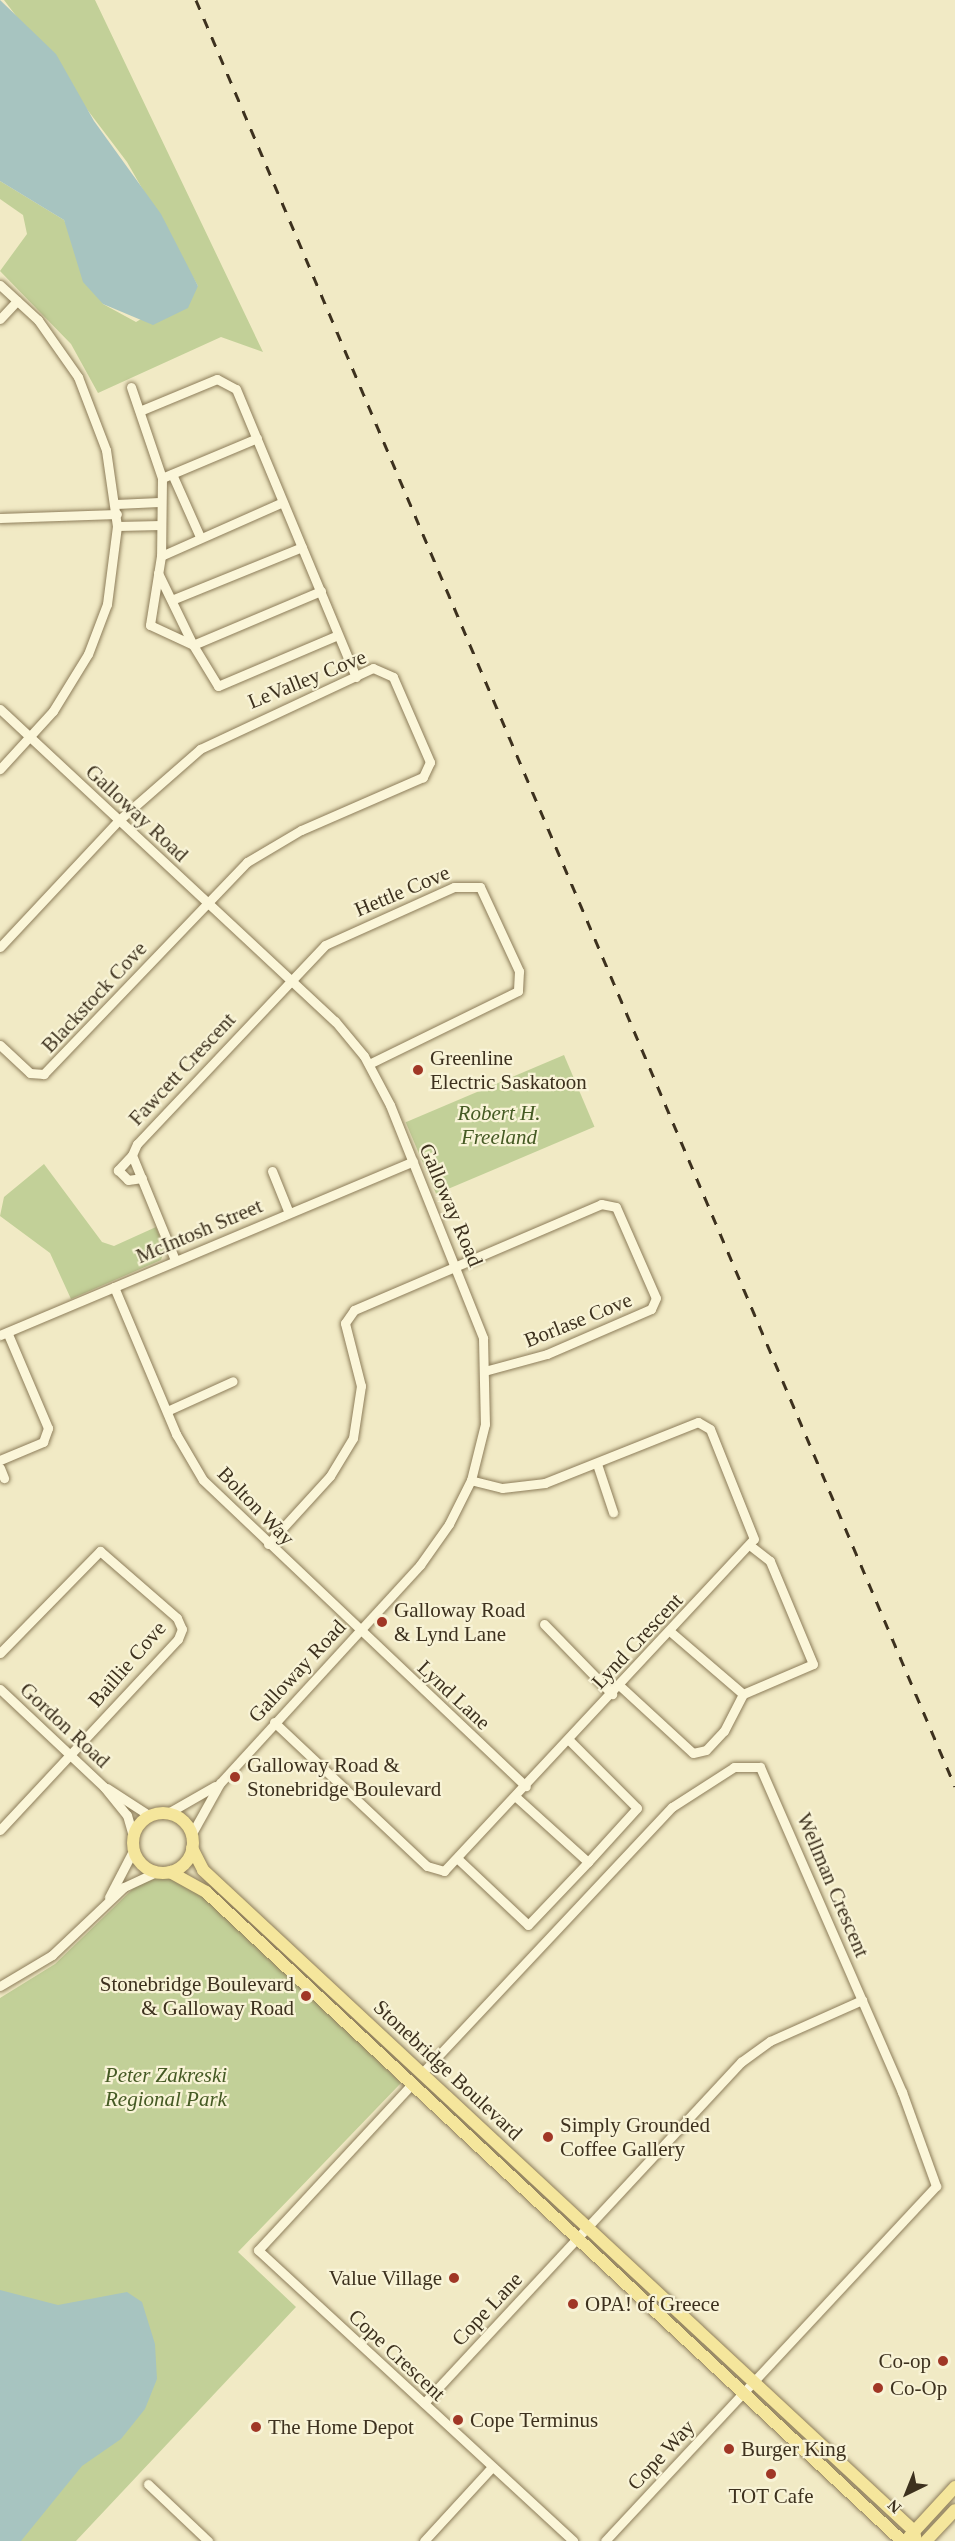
<!DOCTYPE html>
<html>
<head>
<meta charset="utf-8">
<style>
	body { margin:0 }
	#map { position:relative; width:955px; height:2541px; overflow:hidden; background:#f1eac5; font-family:"Times New Roman",serif }
	div>[style] { position:absolute }
	.green>* { inset:0; background:#c2d098; transform-origin:0 0 }
	.water>* { inset:0; background:#a7c4c0 }
	.roads { filter:drop-shadow(0 0 2px #8d7d5a) drop-shadow(0 0 2px #8d7d5a) }
	.minor>* { height:9px; margin:-4.5px; padding:0 4.5px; transform-origin:4.5px; border-radius:4.5px; background:#fbf6d9 }
	.major>* { height:12px; margin:-6px; padding:0 6px; transform-origin:6px; border-radius:6px; background:#f5e69c }
	.major>.ring { margin:-6px; padding:0; box-sizing:content-box; background:none; border:12px solid #f5e69c; border-radius:50% }
	.rail>* { height:3px; margin-top:-1.5px; transform-origin:0; background:repeating-linear-gradient(90deg,#3d311e 0 10px,transparent 0 20px) }
	.dots>* { width:16px; height:16px; translate:-50% -50%; box-sizing:border-box; border:3px solid #f8f3d6; border-radius:50% }
	span { translate:-50% -50%; white-space:nowrap; text-align:center; line-height:1.15; -webkit-text-stroke:4.5px #f8f3d6; paint-order:stroke }
	.street-label { font-size:21px; color:#3d311e }
	.poi-label { font-size:21px; color:#3d311e }
	.left { translate:0 -50%; text-align:left }
	.right { translate:-100% -50%; text-align:right }
	.park-label { font-size:21px; color:#455a24; font-style:italic }
	.north { position:absolute; left:877px; top:2463px; width:60px; height:60px; -webkit-text-stroke:4px #f8f3d6; paint-order:stroke; rotate:223deg; font-size:16px; font-weight:700; line-height:24px; text-align:center; color:#3d311e }
	.north::after { content:''; display:block; margin:auto; width:21px; height:27px; background:#3d311e; clip-path:polygon(50% 0,100% 100%,50% 72%,0 100%) }
</style>
</head>
<body>
<div id="map">
	<div class="green">
		<div style="clip-path:polygon(4px 0,95px 0,263px 352px,221px 337px,98px 393px,71px 344px,0 271px,27px 234px,23px 215px,0 199px,0 181px,64px 220px,103px 304px,136px 322px,198px 286px,127px 162px)"></div>
		<div style="left:564px;top:1055px;width:78px;height:172px;rotate:67deg"></div>
		<div style="clip-path:polygon(44px 1164px,102px 1242px,114px 1246px,156px 1227px,165px 1249px,161px 1260px,71px 1299px,50px 1253px,0 1216px,4px 1197px)"></div>
		<div style="clip-path:polygon(164px 1875px,203px 1890px,401px 2083px,238px 2252px,296px 2307px,76px 2541px,0 2541px,0 1998px,55px 1964px,140px 1882px)"></div>
	</div>
	<div class="water">
		<div style="clip-path:polygon(0 0,56px 54px,94px 121px,161px 214px,198px 286px,188px 308px,153px 325px,103px 304px,83px 282px,64px 220px,0 181px)"></div>
		<div style="clip-path:polygon(0 2290px,58px 2305px,127px 2292px,142px 2302px,155px 2344px,157px 2379px,145px 2409px,121px 2439px,82px 2466px,21px 2541px,0 2541px)"></div>
	</div>
	<div class="roads">
		<div class="minor">
			<div style="left:0;top:285px;width:52px;rotate:42.6deg"></div>
			<div style="left:38px;top:320px;width:70px;rotate:54.9deg"></div>
			<div style="left:78px;top:377px;width:78px;rotate:69deg"></div>
			<div style="left:106px;top:450px;width:77px;rotate:81.8deg"></div>
			<div style="left:117px;top:526px;width:79px;rotate:97.3deg"></div>
			<div style="left:107px;top:604px;width:53px;rotate:110.8deg"></div>
			<div style="left:88px;top:654px;width:67px;rotate:121.6deg"></div>
			<div style="left:53px;top:711px;width:79px;rotate:132.4deg"></div>
			<div style="left:0;top:319px;width:25px;rotate:-47deg"></div>
			<div style="left:131px;top:387px;width:96px;rotate:71.2deg"></div>
			<div style="left:162px;top:478px;width:78px;rotate:90.7deg"></div>
			<div style="left:161px;top:556px;width:70px;rotate:99.1deg"></div>
			<div style="left:150px;top:625px;width:47px;rotate:24.9deg"></div>
			<div style="left:193px;top:645px;width:48px;rotate:58.6deg"></div>
			<div style="left:218px;top:686px;width:130px;rotate:-23deg"></div>
			<div style="left:142px;top:410px;width:81px;rotate:-22.5deg"></div>
			<div style="left:217px;top:379px;width:21px;rotate:28deg"></div>
			<div style="left:236px;top:389px;width:312px;rotate:67.4deg"></div>
			<div style="left:172px;top:474px;width:69px;rotate:66deg"></div>
			<div style="left:162px;top:478px;width:103px;rotate:-22.8deg"></div>
			<div style="left:116px;top:504px;width:43px;rotate:-2.7deg"></div>
			<div style="left:0;top:518px;width:117px;rotate:-2deg"></div>
			<div style="left:117px;top:526px;width:44px;rotate:-1.3deg"></div>
			<div style="left:161px;top:556px;width:133px;rotate:-23.9deg"></div>
			<div style="left:158px;top:573px;width:80px;rotate:64.1deg"></div>
			<div style="left:193px;top:645px;width:139px;rotate:-22.9deg"></div>
			<div style="left:174px;top:599px;width:138px;rotate:-22.1deg"></div>
			<div style="left:0;top:709px;width:458px;rotate:43deg"></div>
			<div style="left:335px;top:1021px;width:45px;rotate:50.4deg"></div>
			<div style="left:364px;top:1056px;width:55px;rotate:62deg"></div>
			<div style="left:390px;top:1105px;width:251px;rotate:68.2deg"></div>
			<div style="left:483px;top:1338px;width:86px;rotate:88.7deg"></div>
			<div style="left:485px;top:1424px;width:58px;rotate:104deg"></div>
			<div style="left:471px;top:1480px;width:49px;rotate:116.6deg"></div>
			<div style="left:449px;top:1524px;width:50px;rotate:125.3deg"></div>
			<div style="left:420px;top:1565px;width:296px;rotate:132.5deg"></div>
			<div style="left:220px;top:1783px;width:60px;rotate:119.1deg"></div>
			<div style="left:0;top:947px;width:174px;rotate:-46.9deg"></div>
			<div style="left:119px;top:820px;width:108px;rotate:-41.2deg"></div>
			<div style="left:200px;top:749px;width:191px;rotate:-25.1deg"></div>
			<div style="left:373px;top:668px;width:22px;rotate:24deg"></div>
			<div style="left:393px;top:677px;width:93px;rotate:66.5deg"></div>
			<div style="left:430px;top:762px;width:17px;rotate:115deg"></div>
			<div style="left:423px;top:777px;width:133px;rotate:156.5deg"></div>
			<div style="left:301px;top:830px;width:63px;rotate:149.3deg"></div>
			<div style="left:247px;top:862px;width:294px;rotate:133.8deg"></div>
			<div style="left:44px;top:1074px;width:14px;rotate:-176deg"></div>
			<div style="left:30px;top:1073px;width:41px;rotate:-137deg"></div>
			<div style="left:132px;top:1155px;width:21px;rotate:133deg"></div>
			<div style="left:118px;top:1170px;width:14px;rotate:45deg"></div>
			<div style="left:128px;top:1180px;width:14px;rotate:-8deg"></div>
			<div style="left:272px;top:1171px;width:45px;rotate:68deg"></div>
			<div style="left:175px;top:1260px;width:113px;rotate:-112.3deg"></div>
			<div style="left:132px;top:1155px;width:12px;rotate:-66deg"></div>
			<div style="left:137px;top:1144px;width:274px;rotate:-46.6deg"></div>
			<div style="left:325px;top:945px;width:141px;rotate:-24.2deg"></div>
			<div style="left:454px;top:887px;width:26px"></div>
			<div style="left:480px;top:887px;width:93px;rotate:65.1deg"></div>
			<div style="left:519px;top:971px;width:20px;rotate:93deg"></div>
			<div style="left:518px;top:991px;width:166px;rotate:153.9deg"></div>
			<div style="left:114px;top:1287px;width:160px;rotate:67.1deg"></div>
			<div style="left:176px;top:1434px;width:53px;rotate:59.6deg"></div>
			<div style="left:203px;top:1480px;width:445px;rotate:43.5deg"></div>
			<div style="left:0;top:1335px;width:448px;rotate:-22.8deg"></div>
			<div style="left:167px;top:1411px;width:72px;rotate:-24.4deg"></div>
			<div style="left:0;top:1460px;width:47px;rotate:-22.7deg"></div>
			<div style="left:43px;top:1442px;width:15px;rotate:-70deg"></div>
			<div style="left:48px;top:1428px;width:104px;rotate:-113.1deg"></div>
			<div style="left:597px;top:1464px;width:51px;rotate:71.6deg"></div>
			<div style="left:0;top:1468px;width:11px;rotate:68deg"></div>
			<div style="left:268px;top:1544px;width:92px;rotate:-47.6deg"></div>
			<div style="left:330px;top:1476px;width:44px;rotate:-58.8deg"></div>
			<div style="left:353px;top:1438px;width:53px;rotate:-81.3deg"></div>
			<div style="left:361px;top:1386px;width:65px;rotate:-104.3deg"></div>
			<div style="left:345px;top:1323px;width:16px;rotate:-55deg"></div>
			<div style="left:354px;top:1310px;width:269px;rotate:-23.2deg"></div>
			<div style="left:601px;top:1204px;width:15px;rotate:11deg"></div>
			<div style="left:616px;top:1207px;width:99px;rotate:66.3deg"></div>
			<div style="left:656px;top:1298px;width:12px;rotate:114deg"></div>
			<div style="left:651px;top:1309px;width:113px;rotate:156.6deg"></div>
			<div style="left:547px;top:1354px;width:61px;rotate:164.8deg"></div>
			<div style="left:544px;top:1624px;width:98px;rotate:45.8deg"></div>
			<div style="left:0;top:1653px;width:143px;rotate:-45.6deg"></div>
			<div style="left:100px;top:1551px;width:102px;rotate:41deg"></div>
			<div style="left:177px;top:1618px;width:12px;rotate:66deg"></div>
			<div style="left:182px;top:1629px;width:11px;rotate:112deg"></div>
			<div style="left:178px;top:1639px;width:261px;rotate:133deg"></div>
			<div style="left:619px;top:1685px;width:100px;rotate:42.6deg"></div>
			<div style="left:693px;top:1753px;width:13px;rotate:-13deg"></div>
			<div style="left:706px;top:1750px;width:26px;rotate:-47deg"></div>
			<div style="left:724px;top:1731px;width:42px;rotate:-62.8deg"></div>
			<div style="left:743px;top:1694px;width:95px;rotate:-139.3deg"></div>
			<div style="left:0;top:1689px;width:143px;rotate:43.3deg"></div>
			<div style="left:104px;top:1787px;width:36px;rotate:51deg"></div>
			<div style="left:127px;top:1815px;width:22px;rotate:74deg"></div>
			<div style="left:743px;top:1694px;width:76px;rotate:-23.2deg"></div>
			<div style="left:813px;top:1664px;width:112px;rotate:-112.7deg"></div>
			<div style="left:770px;top:1561px;width:24px;rotate:-142deg"></div>
			<div style="left:274px;top:1722px;width:210px;rotate:43.3deg"></div>
			<div style="left:427px;top:1866px;width:18px;rotate:16deg"></div>
			<div style="left:444px;top:1871px;width:454px;rotate:-47deg"></div>
			<div style="left:754px;top:1539px;width:118px;rotate:-111.8deg"></div>
			<div style="left:710px;top:1429px;width:14px;rotate:-150deg"></div>
			<div style="left:698px;top:1422px;width:165px;rotate:158.3deg"></div>
			<div style="left:545px;top:1483px;width:43px;rotate:173.4deg"></div>
			<div style="left:502px;top:1488px;width:32px;rotate:-166deg"></div>
			<div style="left:569px;top:1740px;width:96px;rotate:45deg"></div>
			<div style="left:637px;top:1808px;width:73px;rotate:132.2deg"></div>
			<div style="left:107px;top:1788px;width:51px;rotate:33.1deg"></div>
			<div style="left:168px;top:1813px;width:54px;rotate:-29.9deg"></div>
			<div style="left:458px;top:1859px;width:96px;rotate:43.3deg"></div>
			<div style="left:528px;top:1925px;width:87px;rotate:-46.4deg"></div>
			<div style="left:588px;top:1862px;width:97px;rotate:-137.9deg"></div>
			<div style="left:109px;top:1897px;width:54px;rotate:-62.5deg"></div>
			<div style="left:0;top:1986px;width:61px;rotate:-30.8deg"></div>
			<div style="left:52px;top:1955px;width:99px;rotate:-43.4deg"></div>
			<div style="left:124px;top:1887px;width:35px;rotate:-25deg"></div>
			<div style="left:423px;top:2072px;width:364px;rotate:-46.8deg"></div>
			<div style="left:672px;top:1807px;width:74px;rotate:-32.8deg"></div>
			<div style="left:734px;top:1767px;width:26px"></div>
			<div style="left:760px;top:1767px;width:355px;rotate:66.4deg"></div>
			<div style="left:902px;top:2092px;width:100px;rotate:70.1deg"></div>
			<div style="left:936px;top:2186px;width:485px;rotate:133deg"></div>
			<div style="left:411px;top:2085px;width:225px;rotate:132.8deg"></div>
			<div style="left:258px;top:2250px;width:429px;rotate:42.7deg"></div>
			<div style="left:424px;top:2403px;width:466px;rotate:-47.1deg"></div>
			<div style="left:741px;top:2062px;width:36px;rotate:-36deg"></div>
			<div style="left:770px;top:2041px;width:101px;rotate:-24deg"></div>
			<div style="left:148px;top:2484px;width:83px;rotate:43.5deg"></div>
			<div style="left:424px;top:2541px;width:100px;rotate:-47.4deg"></div>
		</div>
		<div class="major">
			<div class="ring" style="left:133px;top:1813px;width:48px;height:48px"></div>
			<div style="left:192px;top:1848px;width:25px;rotate:63deg"></div>
			<div style="left:203px;top:1870px;width:971px;rotate:42.91deg"></div>
			<div style="left:914px;top:2531px;width:10px;rotate:79deg"></div>
			<div style="left:170px;top:1872px;width:41px;rotate:29.1deg"></div>
			<div style="left:206px;top:1892px;width:952px;rotate:43deg"></div>
			<div style="left:909px;top:2537px;width:68px;rotate:-47.4deg"></div>
			<div style="left:926px;top:2541px;width:42px;rotate:-46.9deg"></div>
		</div>
	</div>
	<div class="rail">
		<div style="left:196px;top:0;width:1941px;rotate:66.98deg"></div>
	</div>
	<div class="dots">
		<div style="left:418px;top:1070px;background:#a03726"></div>
		<div style="left:382px;top:1622px;background:#a03726"></div>
		<div style="left:235px;top:1777px;background:#a03726"></div>
		<div style="left:306px;top:1996px;background:#a03726"></div>
		<div style="left:548px;top:2137px;background:#a03726"></div>
		<div style="left:454px;top:2278px;background:#a03726"></div>
		<div style="left:573px;top:2304px;background:#a03726"></div>
		<div style="left:943px;top:2361px;background:#a03726"></div>
		<div style="left:878px;top:2388px;background:#a03726"></div>
		<div style="left:458px;top:2420px;background:#a03726"></div>
		<div style="left:256px;top:2427px;background:#a03726"></div>
		<div style="left:729px;top:2449px;background:#a03726"></div>
		<div style="left:771px;top:2474px;background:#a03726"></div>
	</div>
	<div class="street-label">
		<span style="left:307px;top:679px;rotate:-22deg">LeValley Cove</span>
		<span style="left:137px;top:813px;rotate:43deg">Galloway Road</span>
		<span style="left:402px;top:891px;rotate:-23deg">Hettle Cove</span>
		<span style="left:94px;top:997px;rotate:-47deg">Blackstock Cove</span>
		<span style="left:182px;top:1069px;rotate:-47deg">Fawcett Crescent</span>
		<span style="left:451px;top:1205px;rotate:67deg">Galloway Road</span>
		<span style="left:199px;top:1231px;rotate:-23deg">McIntosh Street</span>
		<span style="left:578px;top:1320px;rotate:-22deg">Borlase Cove</span>
		<span style="left:256px;top:1506px;rotate:46deg">Bolton Way</span>
		<span style="left:637px;top:1641px;rotate:-47deg">Lynd Crescent</span>
		<span style="left:127px;top:1664px;rotate:-49deg">Baillie Cove</span>
		<span style="left:297px;top:1671px;rotate:-47deg">Galloway Road</span>
		<span style="left:454px;top:1695px;rotate:43deg">Lynd Lane</span>
		<span style="left:65px;top:1725px;rotate:43deg">Gordon Road</span>
		<span style="left:833px;top:1885px;rotate:67deg">Wellman Crescent</span>
		<span style="left:448px;top:2070px;rotate:43deg">Stonebridge Boulevard</span>
		<span style="left:487px;top:2309px;rotate:-47deg">Cope Lane</span>
		<span style="left:397px;top:2355px;rotate:43deg">Cope Crescent</span>
		<span style="left:661px;top:2455px;rotate:-47deg">Cope Way</span>
	</div>
	<div class="poi-label">
		<span class="left" style="left:430px;top:1070px">Greenline<br>Electric Saskatoon</span>
		<span class="left" style="left:394px;top:1622px">Galloway Road<br>&amp; Lynd Lane</span>
		<span class="left" style="left:247px;top:1777px">Galloway Road &amp;<br>Stonebridge Boulevard</span>
		<span class="right" style="left:294px;top:1996px">Stonebridge Boulevard<br>&amp; Galloway Road</span>
		<span class="left" style="left:560px;top:2137px">Simply Grounded<br>Coffee Gallery</span>
		<span class="right" style="left:442px;top:2278px">Value Village</span>
		<span class="left" style="left:585px;top:2304px">OPA! of Greece</span>
		<span class="right" style="left:931px;top:2361px">Co-op</span>
		<span class="left" style="left:890px;top:2388px">Co-Op</span>
		<span class="left" style="left:470px;top:2420px">Cope Terminus</span>
		<span class="left" style="left:268px;top:2427px">The Home Depot</span>
		<span class="left" style="left:741px;top:2449px">Burger King</span>
		<span style="left:771px;top:2496px">TOT Cafe</span>
	</div>
	<div class="park-label">
		<span style="left:499px;top:1125px">Robert H.<br>Freeland</span>
		<span style="left:166px;top:2087px">Peter Zakreski<br>Regional Park</span>
	</div>
	<div class="north">N</div>
</div>
</body>
</html>
